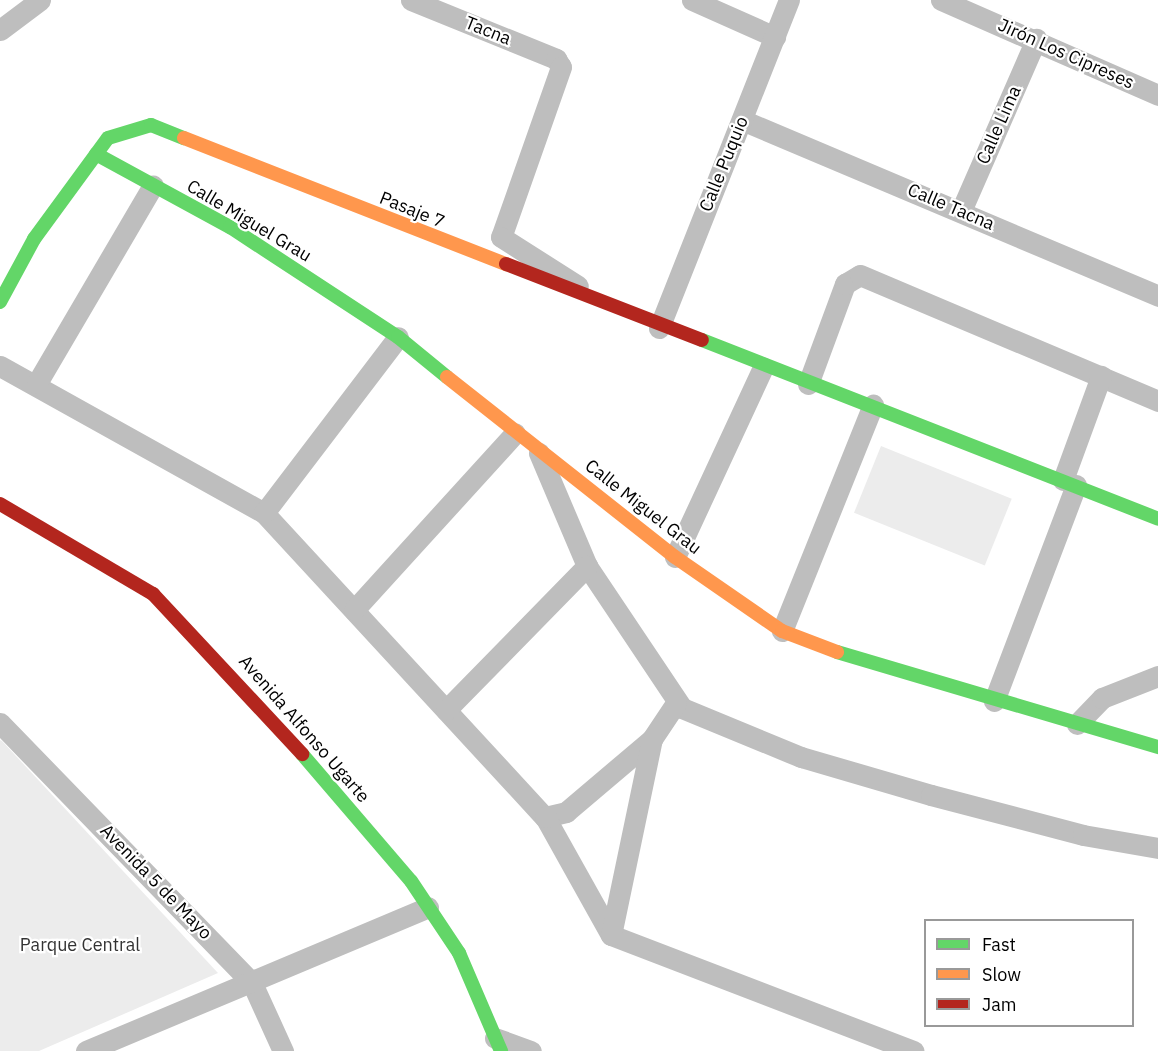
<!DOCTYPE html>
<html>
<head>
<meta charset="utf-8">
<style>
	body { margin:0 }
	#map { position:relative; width:1158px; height:1051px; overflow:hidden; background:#fff; font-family:"IBM Plex Sans",sans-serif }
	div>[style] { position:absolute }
	.green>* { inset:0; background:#ececec; transform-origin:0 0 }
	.street>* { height:21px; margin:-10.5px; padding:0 10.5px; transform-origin:10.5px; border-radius:10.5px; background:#bebebe }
	.fast>* { height:14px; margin:-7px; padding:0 7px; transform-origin:7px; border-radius:7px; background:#63d668 }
	.slow>* { height:14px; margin:-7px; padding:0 7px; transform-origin:7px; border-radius:7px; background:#ff974d }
	.jam>* { height:14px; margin:-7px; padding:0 7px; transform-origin:7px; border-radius:7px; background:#b3261e }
	span { translate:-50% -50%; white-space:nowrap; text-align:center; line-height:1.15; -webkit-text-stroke:4.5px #fff; paint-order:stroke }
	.street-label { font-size:18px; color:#000 }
	.park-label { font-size:18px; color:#333 }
	.legend { position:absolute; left:924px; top:919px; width:210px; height:108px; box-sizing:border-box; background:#fff; border:2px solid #999; margin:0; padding:8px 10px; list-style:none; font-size:18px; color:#000 }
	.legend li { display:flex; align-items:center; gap:12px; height:30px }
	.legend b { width:30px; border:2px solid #999 }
</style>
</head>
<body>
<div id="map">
	<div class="green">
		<div style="left:881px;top:446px;width:141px;height:72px;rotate:22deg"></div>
		<div style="clip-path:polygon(0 740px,2px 741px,218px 973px,39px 1051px,0 1051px)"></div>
	</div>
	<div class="street">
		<div style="left:411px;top:0;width:157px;rotate:22.1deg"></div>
		<div style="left:556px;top:59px;width:9px;rotate:58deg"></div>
		<div style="left:561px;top:67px;width:180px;rotate:109.4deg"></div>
		<div style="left:501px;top:237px;width:91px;rotate:32.5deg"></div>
		<div style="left:692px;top:0;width:91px;rotate:24deg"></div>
		<div style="left:941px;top:0;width:237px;rotate:23.6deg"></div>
		<div style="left:0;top:30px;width:50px;rotate:-36.9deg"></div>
		<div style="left:742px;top:120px;width:452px;rotate:22.9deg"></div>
		<div style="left:961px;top:211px;width:188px;rotate:-66.4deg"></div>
		<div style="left:659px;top:328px;width:353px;rotate:-68.4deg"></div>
		<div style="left:0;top:366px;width:302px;rotate:29.1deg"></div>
		<div style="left:264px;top:513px;width:414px;rotate:47.3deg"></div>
		<div style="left:545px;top:817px;width:135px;rotate:60.8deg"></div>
		<div style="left:611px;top:935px;width:324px;rotate:21deg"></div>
		<div style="left:37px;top:383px;width:229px;rotate:-59.6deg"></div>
		<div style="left:808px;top:384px;width:107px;rotate:-69.7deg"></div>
		<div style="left:845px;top:284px;width:17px;rotate:-31deg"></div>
		<div style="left:860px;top:275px;width:324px;rotate:22.9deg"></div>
		<div style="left:539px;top:453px;width:123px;rotate:67deg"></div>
		<div style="left:587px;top:566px;width:171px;rotate:56.2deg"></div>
		<div style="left:682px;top:708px;width:129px;rotate:22.4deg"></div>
		<div style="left:801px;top:757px;width:135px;rotate:16.3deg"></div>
		<div style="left:931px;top:795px;width:157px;rotate:14.7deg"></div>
		<div style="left:1083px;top:835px;width:76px;rotate:9.8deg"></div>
		<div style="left:1063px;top:480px;width:111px;rotate:-69.9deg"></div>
		<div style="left:264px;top:513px;width:221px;rotate:-52.7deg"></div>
		<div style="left:675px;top:557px;width:209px;rotate:-65.1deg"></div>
		<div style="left:354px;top:610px;width:239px;rotate:-47.7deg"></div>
		<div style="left:782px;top:631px;width:244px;rotate:-68.1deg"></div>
		<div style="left:994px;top:701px;width:231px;rotate:-69.2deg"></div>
		<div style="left:446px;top:710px;width:202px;rotate:-45.6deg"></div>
		<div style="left:0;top:723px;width:362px;rotate:45.9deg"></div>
		<div style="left:252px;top:983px;width:75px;rotate:65.5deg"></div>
		<div style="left:1077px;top:724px;width:36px;rotate:-46deg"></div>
		<div style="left:1102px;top:698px;width:60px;rotate:-21.4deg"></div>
		<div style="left:545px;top:817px;width:22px;rotate:-13deg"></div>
		<div style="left:566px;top:812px;width:113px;rotate:-40.3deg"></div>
		<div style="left:652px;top:739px;width:43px;rotate:-56.3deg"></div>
		<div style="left:611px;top:935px;width:200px;rotate:-78.2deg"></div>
		<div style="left:495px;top:1038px;width:38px;rotate:20deg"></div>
		<div style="left:86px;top:1051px;width:371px;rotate:-22.8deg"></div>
	</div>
	<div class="fast">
		<div style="left:96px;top:154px;width:153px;rotate:28.6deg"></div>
		<div style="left:230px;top:227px;width:201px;rotate:33.2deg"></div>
		<div style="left:398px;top:337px;width:63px;rotate:39.2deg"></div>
		<div style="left:0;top:302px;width:72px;rotate:-61.6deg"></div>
		<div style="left:34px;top:239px;width:125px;rotate:-53.8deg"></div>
		<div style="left:108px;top:138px;width:45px;rotate:-16.8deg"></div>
		<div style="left:151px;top:125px;width:35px;rotate:22deg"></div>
		<div style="left:702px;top:340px;width:490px;rotate:21.4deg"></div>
		<div style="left:837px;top:652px;width:335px;rotate:16.5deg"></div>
		<div style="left:302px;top:754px;width:167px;rotate:49.4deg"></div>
		<div style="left:411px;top:881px;width:87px;rotate:56.3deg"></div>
		<div style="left:459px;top:953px;width:107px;rotate:66.8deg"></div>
	</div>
	<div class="slow">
		<div style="left:184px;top:138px;width:346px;rotate:21.4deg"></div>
		<div style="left:447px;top:377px;width:290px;rotate:38.3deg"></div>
		<div style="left:675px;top:557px;width:130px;rotate:34.7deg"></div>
		<div style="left:782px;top:631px;width:59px;rotate:20.9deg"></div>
	</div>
	<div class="jam">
		<div style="left:506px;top:264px;width:210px;rotate:21.2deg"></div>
		<div style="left:0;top:504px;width:178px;rotate:30.5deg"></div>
		<div style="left:153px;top:594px;width:219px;rotate:47deg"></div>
	</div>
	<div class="street-label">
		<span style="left:488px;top:31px;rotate:22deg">Tacna</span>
		<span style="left:1066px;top:54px;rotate:24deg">Jirón Los Cipreses</span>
		<span style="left:999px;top:125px;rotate:-66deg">Calle Lima</span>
		<span style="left:724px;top:164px;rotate:-68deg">Calle Puquio</span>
		<span style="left:951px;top:207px;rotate:23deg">Calle Tacna</span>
		<span style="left:412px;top:210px;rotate:22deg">Pasaje 7</span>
		<span style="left:249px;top:221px;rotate:31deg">Calle Miguel Grau</span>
		<span style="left:643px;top:507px;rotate:38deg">Calle Miguel Grau</span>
		<span style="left:304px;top:729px;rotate:49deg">Avenida Alfonso Ugarte</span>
		<span style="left:156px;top:882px;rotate:46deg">Avenida 5 de Mayo</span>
	</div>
	<div class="park-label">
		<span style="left:80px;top:945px">Parque Central</span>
	</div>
	<ul class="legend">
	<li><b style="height:8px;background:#63d668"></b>Fast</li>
	<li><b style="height:8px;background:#ff974d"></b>Slow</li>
	<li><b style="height:8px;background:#b3261e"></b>Jam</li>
	</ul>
</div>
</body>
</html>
